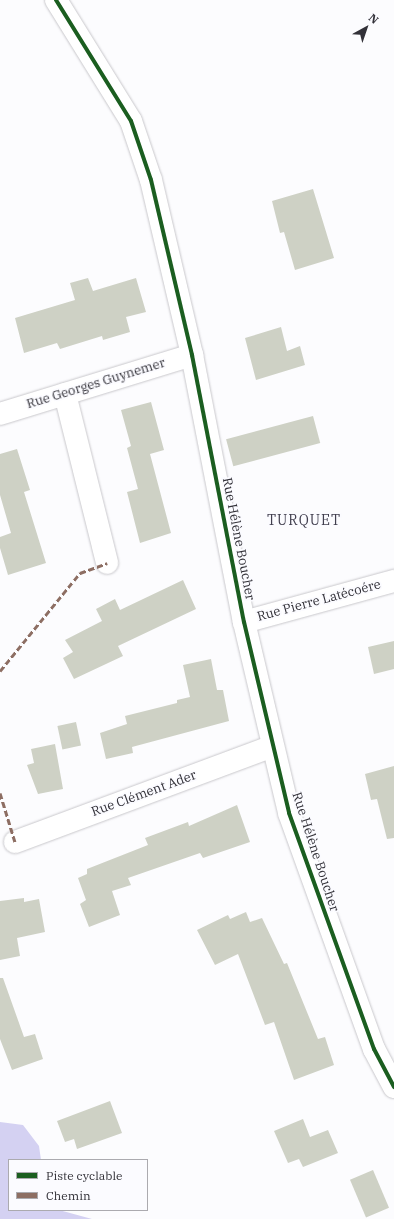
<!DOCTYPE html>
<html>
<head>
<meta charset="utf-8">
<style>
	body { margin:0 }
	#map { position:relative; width:394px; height:1219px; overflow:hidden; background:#fcfcfe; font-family:"IBM Plex Serif",serif }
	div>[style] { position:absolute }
	.forest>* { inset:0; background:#d4d1f2 }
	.building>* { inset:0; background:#ced1c5; transform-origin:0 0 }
	.roads { filter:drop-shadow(0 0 1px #c9c8cc) drop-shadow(0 0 1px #c9c8cc) }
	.minor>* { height:22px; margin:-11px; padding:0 11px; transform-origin:11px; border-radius:11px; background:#fff }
	.quiet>* { height:3px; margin-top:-1.5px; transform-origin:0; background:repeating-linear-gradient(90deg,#8d6e63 0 6px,transparent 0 9px) }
	.cycleway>* { height:4px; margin:-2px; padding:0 2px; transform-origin:2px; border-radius:2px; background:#1b5e20 }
	span { translate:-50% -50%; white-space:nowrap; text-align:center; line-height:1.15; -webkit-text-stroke:3.5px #fbfbff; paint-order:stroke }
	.street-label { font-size:13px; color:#323138 }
	.neighbourhood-label { font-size:14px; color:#413f4e; letter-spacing:1px }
	.legend { position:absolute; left:8px; top:1159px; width:140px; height:52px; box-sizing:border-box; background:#fbfbff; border:1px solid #abaaaf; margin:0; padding:5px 7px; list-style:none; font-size:12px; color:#323138 }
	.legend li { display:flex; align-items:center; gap:8px; height:20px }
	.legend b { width:20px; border:1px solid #abaaaf }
	.north { position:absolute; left:346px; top:8px; width:40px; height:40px; -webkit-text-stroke:3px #fbfbff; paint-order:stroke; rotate:40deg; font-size:11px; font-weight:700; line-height:16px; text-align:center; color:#323138 }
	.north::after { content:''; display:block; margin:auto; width:14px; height:18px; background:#323138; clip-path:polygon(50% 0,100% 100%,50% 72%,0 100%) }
</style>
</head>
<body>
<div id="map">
	<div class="forest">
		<div style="clip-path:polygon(0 1122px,23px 1125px,39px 1146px,41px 1160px,9px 1160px,9px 1210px,59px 1210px,92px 1219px,0 1219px)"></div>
	</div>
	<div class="building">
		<div style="clip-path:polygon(313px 189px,334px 258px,295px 270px,284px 232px,280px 233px,272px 201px)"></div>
		<div style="clip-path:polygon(88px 278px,93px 291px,136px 278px,146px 312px,126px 317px,130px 332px,103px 340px,102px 336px,60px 349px,57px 343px,24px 353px,15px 318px,75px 300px,70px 283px)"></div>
		<div style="clip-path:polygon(281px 327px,287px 351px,300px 346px,305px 365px,256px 380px,245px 338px)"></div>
		<div style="clip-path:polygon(151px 402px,164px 450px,150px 454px,171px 533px,140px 543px,127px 492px,138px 489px,127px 448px,131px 446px,121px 410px)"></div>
		<div style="left:313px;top:416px;width:28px;height:90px;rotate:75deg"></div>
		<div style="clip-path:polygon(17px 449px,30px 490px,24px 492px,46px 563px,8px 575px,0 548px,0 537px,11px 533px,0 495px,0 454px)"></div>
		<div style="clip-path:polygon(183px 580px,196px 609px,118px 646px,123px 656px,74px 679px,63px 658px,73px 652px,65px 640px,102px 621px,96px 609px,115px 599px,120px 610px)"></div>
		<div style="clip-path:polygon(394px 641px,394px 669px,374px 674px,368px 647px)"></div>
		<div style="clip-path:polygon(211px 659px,217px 690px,223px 690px,229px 721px,132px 747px,133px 753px,106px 759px,100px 733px,127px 724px,125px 716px,177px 703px,177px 700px,190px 697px,183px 665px)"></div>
		<div style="left:76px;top:722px;width:24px;height:19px;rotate:78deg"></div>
		<div style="clip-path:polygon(55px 744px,63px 789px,38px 794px,27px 765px,34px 763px,31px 749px)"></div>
		<div style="clip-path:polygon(394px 766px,394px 838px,387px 839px,377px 799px,371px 800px,365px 774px)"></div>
		<div style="clip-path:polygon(237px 805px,250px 842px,203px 858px,200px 853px,128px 878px,131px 885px,112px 891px,120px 915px,89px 927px,80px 904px,86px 900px,78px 878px,87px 874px,87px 869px,148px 845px,145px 838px,188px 822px,189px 826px)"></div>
		<div style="clip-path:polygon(24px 898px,24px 902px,39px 899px,45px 932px,17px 938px,20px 956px,0 960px,0 901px)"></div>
		<div style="clip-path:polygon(246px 912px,250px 922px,262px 918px,284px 964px,287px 963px,318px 1039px,325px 1037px,334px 1065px,294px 1080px,274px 1022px,265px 1025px,238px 954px,215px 965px,197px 930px,228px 915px,230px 919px)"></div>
		<div style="clip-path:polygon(0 978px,3px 978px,24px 1037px,35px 1034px,43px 1059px,12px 1070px,0 1039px)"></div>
		<div style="clip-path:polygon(110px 1101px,122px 1133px,77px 1149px,74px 1139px,65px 1142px,57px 1121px)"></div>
		<div style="clip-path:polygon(303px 1119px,310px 1137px,328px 1130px,338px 1153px,303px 1167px,299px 1159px,288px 1163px,274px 1131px)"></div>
		<div style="left:373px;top:1170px;width:41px;height:25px;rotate:67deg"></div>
	</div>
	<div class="roads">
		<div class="minor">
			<div style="left:56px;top:0;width:142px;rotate:58.2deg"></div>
			<div style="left:131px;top:121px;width:62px;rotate:71.3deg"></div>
			<div style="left:151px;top:180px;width:180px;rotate:76.8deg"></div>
			<div style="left:192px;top:355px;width:272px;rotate:79deg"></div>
			<div style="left:244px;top:622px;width:196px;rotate:76.7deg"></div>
			<div style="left:289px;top:813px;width:251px;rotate:70.2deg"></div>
			<div style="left:374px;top:1049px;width:43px;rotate:62.2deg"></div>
			<div style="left:65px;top:394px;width:174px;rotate:76deg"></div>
			<div style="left:0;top:414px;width:201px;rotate:-17.1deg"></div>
			<div style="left:244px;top:622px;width:156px;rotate:-15.3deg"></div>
			<div style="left:15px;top:842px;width:275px;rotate:-20.4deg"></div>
		</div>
	</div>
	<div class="quiet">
		<div style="left:0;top:671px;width:127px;rotate:-50.8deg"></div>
		<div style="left:80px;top:573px;width:29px;rotate:-20deg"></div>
		<div style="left:0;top:793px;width:51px;rotate:73deg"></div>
	</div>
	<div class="cycleway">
		<div style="left:56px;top:0;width:142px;rotate:58.2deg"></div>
		<div style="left:131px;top:121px;width:62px;rotate:71.3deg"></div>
		<div style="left:151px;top:180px;width:180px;rotate:76.8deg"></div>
		<div style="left:192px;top:355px;width:272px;rotate:79deg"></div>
		<div style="left:244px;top:622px;width:196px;rotate:76.7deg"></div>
		<div style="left:289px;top:813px;width:251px;rotate:70.2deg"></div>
		<div style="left:374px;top:1049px;width:43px;rotate:62.2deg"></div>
	</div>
	<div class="street-label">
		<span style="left:96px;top:384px;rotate:-17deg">Rue Georges Guynemer</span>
		<span style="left:238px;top:539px;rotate:79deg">Rue Hélène Boucher</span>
		<span style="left:319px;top:601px;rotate:-15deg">Rue Pierre Latécoére</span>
		<span style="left:144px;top:794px;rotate:-20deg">Rue Clément Ader</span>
		<span style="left:315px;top:852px;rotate:72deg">Rue Hélène Boucher</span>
	</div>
	<div class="neighbourhood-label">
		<span style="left:304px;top:520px">TURQUET</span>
	</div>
	<ul class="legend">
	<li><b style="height:5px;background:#1b5e20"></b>Piste cyclable</li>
	<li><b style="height:5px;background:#8d6e63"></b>Chemin</li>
	</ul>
	<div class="north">N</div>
</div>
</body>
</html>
